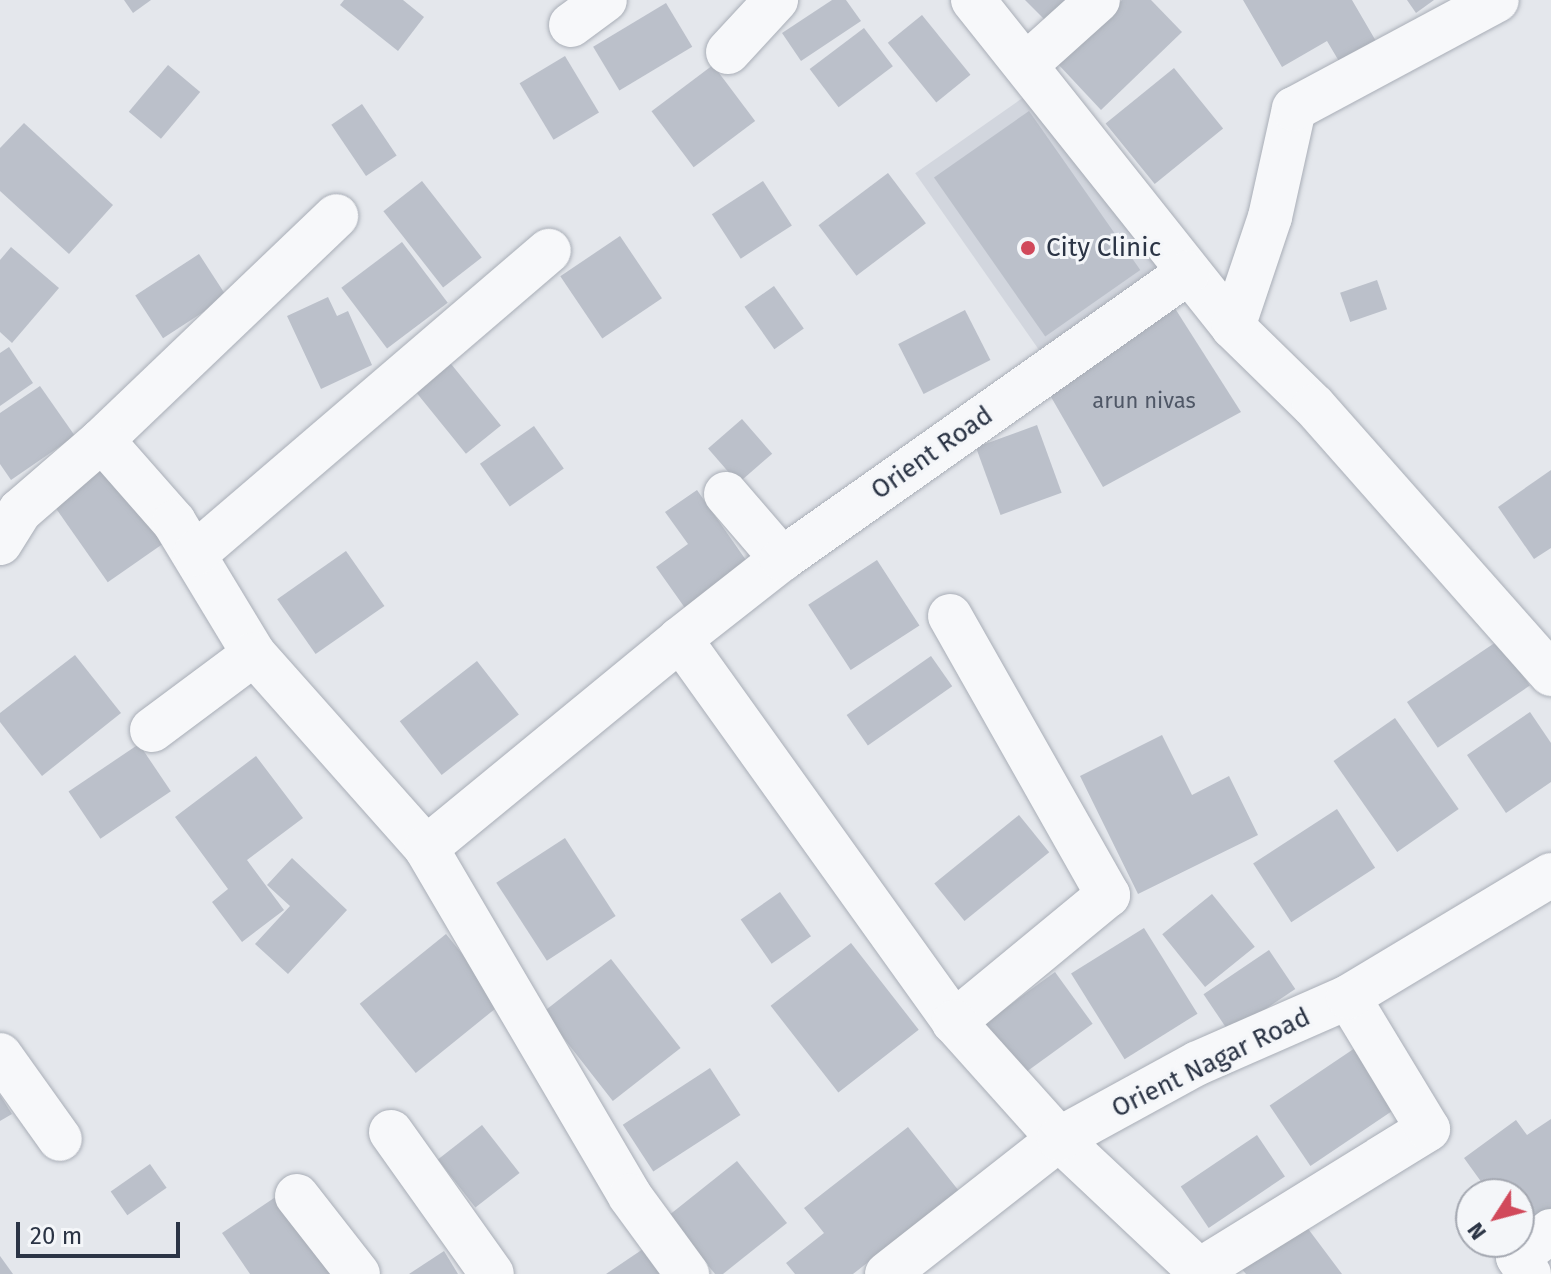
<!DOCTYPE html>
<html>
<head>
<meta charset="utf-8">
<style>
	body { margin:0 }
	#map { position:relative; width:1551px; height:1274px; overflow:hidden; background:#e4e7ec; font-family:"Fira Sans",sans-serif }
	div>[style] { position:absolute }
	.built>* { inset:0; background:#d2d6de; transform-origin:0 0 }
	.building>* { inset:0; background:#bbc0ca; transform-origin:0 0 }
	.roads { filter:drop-shadow(0 0 2px #a9aeb7) drop-shadow(0 0 2px #a9aeb7) }
	.minor>* { height:44px; margin:-22px; padding:0 22px; transform-origin:22px; border-radius:22px; background:#f7f8fa }
	.dots>* { width:22px; height:22px; translate:-50% -50%; box-sizing:border-box; border:4px solid #f4f6f9; border-radius:50% }
	span { translate:-50% -50%; white-space:nowrap; text-align:center; line-height:1.15; -webkit-text-stroke:6px #f4f6f9; paint-order:stroke }
	.number-label { font-size:22px; color:#4f5766 }
	.number-label span { -webkit-text-stroke-width:0 }
	.poi-label { font-size:26px; color:#2b3445 }
	.left { translate:0 -50%; text-align:left }
	.street-label { font-size:26px; color:#2b3445 }
	.north { position:absolute; left:1455px; top:1178px; width:80px; height:80px; box-sizing:border-box; background:#f4f6f9; border:2px solid #a4a8b1; border-radius:50%; rotate:234deg; font-size:22px; font-weight:700; line-height:32px; text-align:center; color:#2b3445 }
	.north::after { content:''; display:block; margin:auto; width:28px; height:36px; background:#d1495b; clip-path:polygon(50% 0,100% 100%,50% 72%,0 100%) }
	.scale { position:absolute; left:16px; top:1222px; width:164px; height:36px; box-sizing:border-box; border:4px solid #2b3445; border-top:0; padding-left:10px; font-size:24px; line-height:28px; white-space:nowrap; color:#2b3445; -webkit-text-stroke:6px #f4f6f9; paint-order:stroke }
</style>
</head>
<body>
<div id="map">
	<div class="built">
		<div style="left:1034px;top:90px;width:218px;height:145px;rotate:55deg"></div>
	</div>
	<div class="building">
		<div style="clip-path:polygon(124px 0,151px 0,133px 13px)"></div>
		<div style="clip-path:polygon(344px 0,403px 0,424px 17px,398px 51px,340px 5px)"></div>
		<div style="clip-path:polygon(832px 0,846px 0,861px 21px,801px 61px,782px 33px)"></div>
		<div style="clip-path:polygon(1025px 0,1066px 0,1046px 21px)"></div>
		<div style="clip-path:polygon(1122px 0,1151px 0,1182px 32px,1101px 110px,1057px 63px)"></div>
		<div style="clip-path:polygon(1243px 0,1352px 0,1380px 48px,1343px 68px,1327px 41px,1282px 67px)"></div>
		<div style="clip-path:polygon(1407px 0,1434px 0,1416px 13px)"></div>
		<div style="left:666px;top:3px;width:51px;height:85px;rotate:59deg"></div>
		<div style="left:922px;top:15px;width:77px;height:44px;rotate:51deg"></div>
		<div style="left:864px;top:28px;width:48px;height:68px;rotate:53deg"></div>
		<div style="left:565px;top:56px;width:66px;height:53px;rotate:59deg"></div>
		<div style="left:168px;top:65px;width:42px;height:61px;rotate:40deg"></div>
		<div style="left:713px;top:65px;width:70px;height:77px;rotate:53deg"></div>
		<div style="left:1174px;top:68px;width:78px;height:88px;rotate:51deg"></div>
		<div style="left:362px;top:104px;width:62px;height:37px;rotate:56deg"></div>
		<div style="left:1029px;top:111px;width:194px;height:116px;rotate:55deg"></div>
		<div style="clip-path:polygon(24px 123px,113px 205px,69px 254px,0 191px,0 148px)"></div>
		<div style="left:888px;top:173px;width:63px;height:87px;rotate:53deg"></div>
		<div style="left:422px;top:181px;width:97px;height:49px;rotate:52deg"></div>
		<div style="left:763px;top:181px;width:53px;height:61px;rotate:57deg"></div>
		<div style="left:620px;top:236px;width:75px;height:72px;rotate:56deg"></div>
		<div style="left:402px;top:242px;width:76px;height:76px;rotate:53deg"></div>
		<div style="clip-path:polygon(11px 247px,59px 288px,12px 343px,0 332px,0 260px)"></div>
		<div style="left:199px;top:254px;width:51px;height:76px;rotate:57deg"></div>
		<div style="left:1377px;top:280px;width:31px;height:39px;rotate:71deg"></div>
		<div style="left:774px;top:286px;width:52px;height:36px;rotate:55deg"></div>
		<div style="clip-path:polygon(328px 297px,337px 316px,348px 311px,372px 365px,321px 389px,287px 316px)"></div>
		<div style="clip-path:polygon(1169px 299px,1241px 412px,1103px 487px,1047px 390px)"></div>
		<div style="left:965px;top:310px;width:56px;height:75px;rotate:63deg"></div>
		<div style="clip-path:polygon(9px 347px,33px 383px,0 406px,0 353px)"></div>
		<div style="left:443px;top:354px;width:92px;height:45px;rotate:51deg"></div>
		<div style="clip-path:polygon(40px 386px,75px 436px,11px 480px,0 464px,0 413px)"></div>
		<div style="left:742px;top:419px;width:46px;height:45px;rotate:49deg"></div>
		<div style="left:1037px;top:425px;width:72px;height:65px;rotate:70deg"></div>
		<div style="left:534px;top:426px;width:52px;height:66px;rotate:55deg"></div>
		<div style="left:111px;top:458px;width:100px;height:74px;rotate:55deg"></div>
		<div style="clip-path:polygon(1551px 470px,1551px 548px,1534px 559px,1498px 507px)"></div>
		<div style="clip-path:polygon(697px 490px,748px 563px,685px 608px,656px 567px,688px 544px,665px 512px)"></div>
		<div style="left:346px;top:551px;width:67px;height:84px;rotate:55deg"></div>
		<div style="left:877px;top:560px;width:78px;height:82px;rotate:57deg"></div>
		<div style="left:1499px;top:640px;width:55px;height:111px;rotate:56deg"></div>
		<div style="clip-path:polygon(75px 655px,121px 713px,42px 776px,0 722px,0 713px)"></div>
		<div style="left:931px;top:656px;width:37px;height:103px;rotate:55deg"></div>
		<div style="left:477px;top:661px;width:68px;height:98px;rotate:52deg"></div>
		<div style="clip-path:polygon(1530px 712px,1551px 743px,1551px 782px,1506px 813px,1467px 755px)"></div>
		<div style="left:1395px;top:718px;width:111px;height:75px;rotate:55deg"></div>
		<div style="clip-path:polygon(1162px 735px,1192px 795px,1229px 776px,1258px 835px,1138px 894px,1080px 776px)"></div>
		<div style="left:139px;top:744px;width:57px;height:85px;rotate:56deg"></div>
		<div style="clip-path:polygon(256px 756px,303px 818px,247px 860px,284px 910px,242px 942px,212px 902px,228px 889px,175px 817px)"></div>
		<div style="left:1337px;top:809px;width:70px;height:100px;rotate:57deg"></div>
		<div style="left:1019px;top:815px;width:48px;height:109px;rotate:51deg"></div>
		<div style="left:565px;top:838px;width:93px;height:82px;rotate:57deg"></div>
		<div style="clip-path:polygon(292px 858px,347px 910px,288px 974px,255px 944px,290px 906px,267px 885px)"></div>
		<div style="left:780px;top:892px;width:54px;height:48px;rotate:55deg"></div>
		<div style="left:1212px;top:894px;width:68px;height:64px;rotate:51deg"></div>
		<div style="left:1144px;top:928px;width:101px;height:86px;rotate:58deg"></div>
		<div style="left:446px;top:934px;width:89px;height:111px;rotate:51deg"></div>
		<div style="left:851px;top:943px;width:110px;height:102px;rotate:52deg"></div>
		<div style="left:1269px;top:950px;width:47px;height:79px;rotate:56deg"></div>
		<div style="left:611px;top:959px;width:113px;height:86px;rotate:52deg"></div>
		<div style="left:1055px;top:972px;width:64px;height:89px;rotate:54deg"></div>
		<div style="left:1355px;top:1048px;width:73px;height:103px;rotate:56deg"></div>
		<div style="left:710px;top:1068px;width:56px;height:104px;rotate:57deg"></div>
		<div style="clip-path:polygon(0 1095px,12px 1114px,0 1121px)"></div>
		<div style="clip-path:polygon(1551px 1119px,1551px 1208px,1519px 1231px,1519px 1194px,1490px 1194px,1464px 1158px,1516px 1120px,1527px 1135px)"></div>
		<div style="left:482px;top:1125px;width:61px;height:56px;rotate:52deg"></div>
		<div style="clip-path:polygon(908px 1127px,959px 1191px,853px 1274px,795px 1274px,786px 1263px,824px 1233px,804px 1208px)"></div>
		<div style="left:1257px;top:1135px;width:50px;height:92px;rotate:56deg"></div>
		<div style="clip-path:polygon(737px 1161px,787px 1223px,723px 1274px,715px 1274px,668px 1216px)"></div>
		<div style="left:150px;top:1164px;width:29px;height:48px;rotate:55deg"></div>
		<div style="clip-path:polygon(283px 1192px,339px 1274px,250px 1274px,222px 1233px)"></div>
		<div style="clip-path:polygon(1303px 1222px,1342px 1274px,1246px 1274px,1241px 1268px)"></div>
		<div style="clip-path:polygon(646px 1247px,665px 1274px,606px 1274px)"></div>
		<div style="clip-path:polygon(444px 1251px,458px 1274px,409px 1274px)"></div>
		<div style="clip-path:polygon(0 1256px,13px 1274px,0 1274px)"></div>
	</div>
	<div class="roads">
		<div class="minor">
			<div style="left:973px;top:0;width:418px;rotate:51.5deg"></div>
			<div style="left:1233px;top:327px;width:113px;rotate:44.3deg"></div>
			<div style="left:1314px;top:406px;width:358px;rotate:48.5deg"></div>
			<div style="left:571px;top:25px;width:42px;rotate:-36.3deg"></div>
			<div style="left:728px;top:52px;width:71px;rotate:-47.3deg"></div>
			<div style="left:1028px;top:63px;width:94px;rotate:-42deg"></div>
			<div style="left:1233px;top:327px;width:116px;rotate:-71.4deg"></div>
			<div style="left:1270px;top:217px;width:111px;rotate:-77.5deg"></div>
			<div style="left:1294px;top:109px;width:230px;rotate:-28.2deg"></div>
			<div style="left:102px;top:440px;width:324px;rotate:-43.7deg"></div>
			<div style="left:726px;top:494px;width:86px;rotate:49.3deg"></div>
			<div style="left:0;top:543px;width:38px;rotate:-58deg"></div>
			<div style="left:20px;top:511px;width:108px;rotate:-40.9deg"></div>
			<div style="left:102px;top:440px;width:109px;rotate:48.7deg"></div>
			<div style="left:174px;top:522px;width:154px;rotate:58.8deg"></div>
			<div style="left:254px;top:654px;width:259px;rotate:48.4deg"></div>
			<div style="left:426px;top:848px;width:403px;rotate:59.6deg"></div>
			<div style="left:630px;top:1196px;width:97px;rotate:53.8deg"></div>
			<div style="left:195px;top:554px;width:466px;rotate:-40.6deg"></div>
			<div style="left:950px;top:616px;width:321px;rotate:60.5deg"></div>
			<div style="left:1108px;top:895px;width:200px;rotate:140.5deg"></div>
			<div style="left:680px;top:639px;width:130px;rotate:-38.1deg"></div>
			<div style="left:782px;top:559px;width:497px;rotate:-35.2deg"></div>
			<div style="left:152px;top:730px;width:127px;rotate:-36.7deg"></div>
			<div style="left:426px;top:848px;width:329px;rotate:-39.4deg"></div>
			<div style="left:680px;top:639px;width:471px;rotate:54.4deg"></div>
			<div style="left:954px;top:1022px;width:157px;rotate:48.1deg"></div>
			<div style="left:1059px;top:1139px;width:197px;rotate:43.2deg"></div>
			<div style="left:0;top:1055px;width:103px;rotate:54.5deg"></div>
			<div style="left:391px;top:1132px;width:174px;rotate:54.6deg"></div>
			<div style="left:297px;top:1196px;width:99px;rotate:52deg"></div>
			<div style="left:1200px;top:1270px;width:268px;rotate:-31.7deg"></div>
			<div style="left:1428px;top:1129px;width:154px;rotate:-121.2deg"></div>
			<div style="left:887px;top:1274px;width:219px;rotate:-38.1deg"></div>
			<div style="left:1059px;top:1139px;width:158px;rotate:-28.7deg"></div>
			<div style="left:1198px;top:1063px;width:164px;rotate:-23.7deg"></div>
			<div style="left:1348px;top:997px;width:237px;rotate:-31deg"></div>
			<div style="left:1529px;top:1274px;width:20px;rotate:-123deg"></div>
			<div style="left:1518px;top:1257px;width:42px;rotate:-38.2deg"></div>
		</div>
	</div>
	<div class="dots">
		<div style="left:1028px;top:248px;background:#d1495b"></div>
	</div>
	<div class="number-label">
		<span style="left:1144px;top:401px">arun nivas</span>
	</div>
	<div class="poi-label">
		<span class="left" style="left:1046px;top:248px">City Clinic</span>
	</div>
	<div class="street-label">
		<span style="left:932px;top:453px;rotate:-35deg">Orient Road</span>
		<span style="left:1211px;top:1063px;rotate:-26deg">Orient Nagar Road</span>
	</div>
	<div class="north">N</div>
	<div class="scale">20 m</div>
</div>
</body>
</html>
